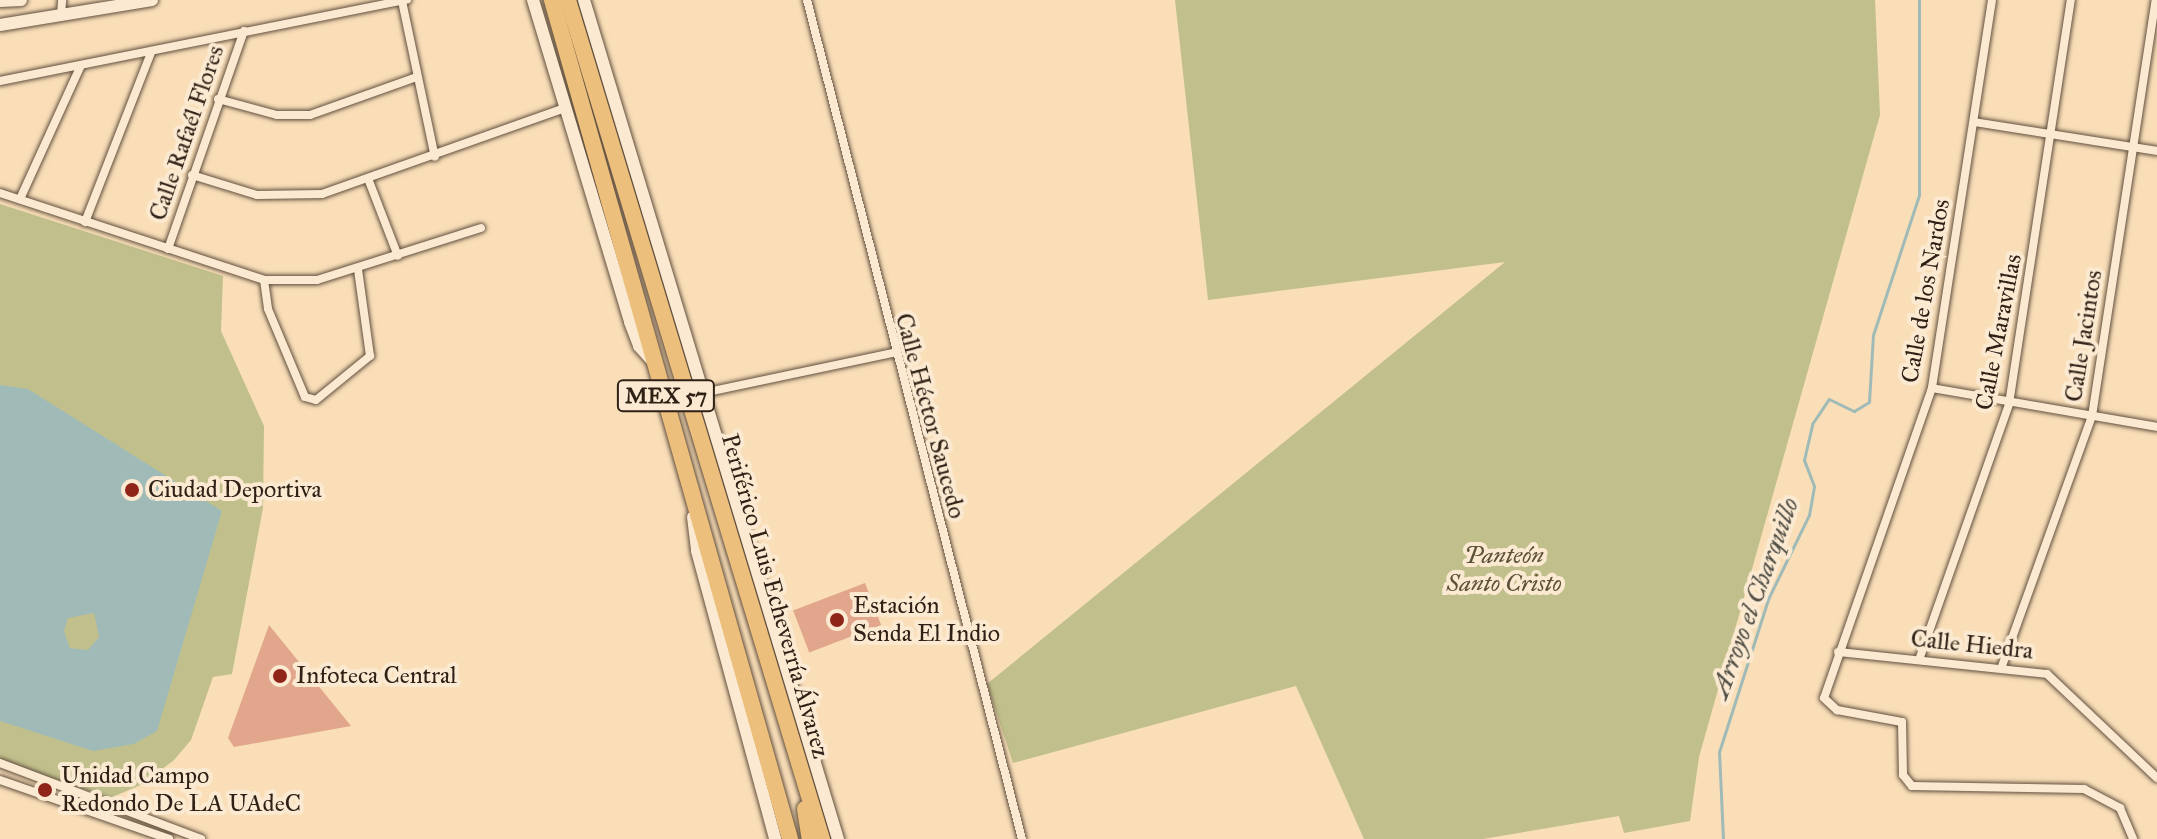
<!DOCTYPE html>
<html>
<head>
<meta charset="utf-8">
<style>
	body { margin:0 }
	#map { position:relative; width:2157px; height:839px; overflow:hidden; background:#f9deb8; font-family:"IM FELL Great Primer",serif }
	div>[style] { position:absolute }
	.green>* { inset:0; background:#c1c08c }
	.water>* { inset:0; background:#a0bbb7 }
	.stream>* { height:3px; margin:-1.5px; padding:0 1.5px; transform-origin:1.5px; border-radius:1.5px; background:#a0bbb7 }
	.building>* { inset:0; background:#e1a68c; transform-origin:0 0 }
	.roads { filter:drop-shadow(0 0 2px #62503f) drop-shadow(0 0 2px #62503f) }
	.street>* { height:8px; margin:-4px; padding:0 4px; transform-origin:4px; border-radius:4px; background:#fbead1 }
	.secondary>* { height:12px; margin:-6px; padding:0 6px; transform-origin:6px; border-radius:6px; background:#fbead1 }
	.highway>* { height:16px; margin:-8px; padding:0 8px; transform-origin:8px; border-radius:8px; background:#ecbf7c }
	.dots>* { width:22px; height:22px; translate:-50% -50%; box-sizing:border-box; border:4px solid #fbead1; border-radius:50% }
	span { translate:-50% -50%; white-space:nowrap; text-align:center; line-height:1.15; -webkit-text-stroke:8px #fbead1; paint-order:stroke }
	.shield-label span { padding:2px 6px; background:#fbead1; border:2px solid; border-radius:6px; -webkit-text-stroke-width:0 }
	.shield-label { font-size:22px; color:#302117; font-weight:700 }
	.street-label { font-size:24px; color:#302117 }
	.poi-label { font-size:24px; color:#302117 }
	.left { translate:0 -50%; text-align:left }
	.park-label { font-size:24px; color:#5c513a; font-style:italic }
	.water-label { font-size:26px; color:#524f47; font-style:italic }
</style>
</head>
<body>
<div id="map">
	<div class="green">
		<div style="clip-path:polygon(1175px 0,1875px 0,1880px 115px,1699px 757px,1690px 821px,1624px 833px,1619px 816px,1483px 839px,1364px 839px,1296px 686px,1013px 763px,987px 684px,1505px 262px,1208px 300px)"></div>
		<div style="clip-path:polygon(0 204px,223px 276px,221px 331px,264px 426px,263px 508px,232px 674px,213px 677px,191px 740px,174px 760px,143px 784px,110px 798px,0 760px)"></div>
	</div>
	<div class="water">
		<div style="clip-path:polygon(evenodd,0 385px,28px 389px,222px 511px,157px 731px,134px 744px,93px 751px,0 721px,0 385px,94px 613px,99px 637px,88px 650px,70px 648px,64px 631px,68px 618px,94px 613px)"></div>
	</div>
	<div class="stream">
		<div style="left:1723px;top:839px;width:87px;rotate:-92.6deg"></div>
		<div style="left:1719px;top:752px;width:161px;rotate:-72.2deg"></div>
		<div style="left:1768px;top:599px;width:93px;rotate:-64deg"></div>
		<div style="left:1809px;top:515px;width:29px;rotate:-80deg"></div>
		<div style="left:1814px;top:486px;width:28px;rotate:-111deg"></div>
		<div style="left:1804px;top:460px;width:37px;rotate:-77deg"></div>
		<div style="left:1812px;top:424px;width:30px;rotate:-56deg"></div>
		<div style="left:1829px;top:399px;width:28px;rotate:26deg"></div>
		<div style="left:1854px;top:411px;width:17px;rotate:-31deg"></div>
		<div style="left:1869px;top:402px;width:67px;rotate:-86.6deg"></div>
		<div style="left:1873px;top:335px;width:147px;rotate:-71.8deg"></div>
		<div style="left:1919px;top:195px;width:195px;rotate:-90deg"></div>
	</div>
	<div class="building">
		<div style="left:865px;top:583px;width:45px;height:77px;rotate:69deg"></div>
		<div style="clip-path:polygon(269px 625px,351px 726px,234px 747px,228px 738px)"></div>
	</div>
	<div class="roads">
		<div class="street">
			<div style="left:807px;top:0;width:866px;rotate:75.63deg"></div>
			<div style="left:1992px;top:0;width:393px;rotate:98.8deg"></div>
			<div style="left:1932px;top:388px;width:328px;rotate:109.2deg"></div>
			<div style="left:1824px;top:698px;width:18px;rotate:43deg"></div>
			<div style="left:1837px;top:710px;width:66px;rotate:10.5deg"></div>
			<div style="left:1902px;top:722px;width:53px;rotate:88.9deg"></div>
			<div style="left:1903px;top:775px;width:14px;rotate:51deg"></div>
			<div style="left:1912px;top:786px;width:172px;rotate:1deg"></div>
			<div style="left:2084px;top:789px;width:41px;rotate:27.8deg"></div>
			<div style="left:2120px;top:808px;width:34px;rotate:67deg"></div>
			<div style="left:402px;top:1px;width:159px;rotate:78.1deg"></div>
			<div style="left:61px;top:16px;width:16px;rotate:-86deg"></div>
			<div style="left:0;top:81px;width:415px;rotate:-11.3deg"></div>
			<div style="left:218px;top:99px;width:61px;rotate:15.2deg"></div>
			<div style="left:277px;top:115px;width:33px"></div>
			<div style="left:310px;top:115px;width:114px;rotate:-19.6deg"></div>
			<div style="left:1974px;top:122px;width:185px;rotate:9deg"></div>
			<div style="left:192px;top:175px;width:68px;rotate:17.1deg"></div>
			<div style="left:257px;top:195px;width:65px;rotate:-0.9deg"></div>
			<div style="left:322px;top:194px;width:255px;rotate:-19.5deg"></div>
			<div style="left:369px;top:181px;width:80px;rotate:68.9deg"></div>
			<div style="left:0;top:193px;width:278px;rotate:18.2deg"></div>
			<div style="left:264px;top:280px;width:53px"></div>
			<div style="left:317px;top:280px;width:172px;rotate:-17.6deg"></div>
			<div style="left:20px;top:199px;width:147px;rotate:-65.5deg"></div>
			<div style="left:85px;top:222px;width:181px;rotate:-68.7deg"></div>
			<div style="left:168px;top:249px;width:231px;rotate:-70.8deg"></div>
			<div style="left:264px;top:280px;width:29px;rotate:82deg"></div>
			<div style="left:268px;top:309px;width:95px;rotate:67.2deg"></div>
			<div style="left:305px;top:397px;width:11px;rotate:15deg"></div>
			<div style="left:316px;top:400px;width:70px;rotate:-39.2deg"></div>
			<div style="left:370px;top:356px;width:87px;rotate:-97.9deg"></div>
			<div style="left:1932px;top:388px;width:228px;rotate:9.8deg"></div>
			<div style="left:698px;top:394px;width:199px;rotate:-11.9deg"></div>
			<div style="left:1838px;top:652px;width:210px;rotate:6deg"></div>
			<div style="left:2047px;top:674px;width:151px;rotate:43.4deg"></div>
			<div style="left:1919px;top:660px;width:271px;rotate:-70.6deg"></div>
			<div style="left:2009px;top:404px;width:409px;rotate:-81.3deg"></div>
			<div style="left:2002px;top:666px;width:266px;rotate:-70.2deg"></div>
			<div style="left:2092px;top:416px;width:421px;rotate:-81.3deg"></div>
			<div style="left:0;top:763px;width:215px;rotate:20.7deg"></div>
			<div style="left:0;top:780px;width:179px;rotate:19.2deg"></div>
		</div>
		<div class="secondary">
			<div style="left:533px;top:0;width:336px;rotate:73.2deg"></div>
			<div style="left:630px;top:322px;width:26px;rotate:69deg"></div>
			<div style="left:639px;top:346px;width:25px;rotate:48deg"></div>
			<div style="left:584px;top:0;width:877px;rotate:73.16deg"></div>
			<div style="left:0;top:1px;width:21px;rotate:-3deg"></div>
			<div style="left:0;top:25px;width:154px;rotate:-9.3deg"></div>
			<div style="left:693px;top:517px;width:34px;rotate:83deg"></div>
			<div style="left:697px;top:551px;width:298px;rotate:74.8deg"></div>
		</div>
		<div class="highway">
			<div style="left:552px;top:0;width:872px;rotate:74.16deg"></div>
			<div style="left:568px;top:0;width:877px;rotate:73.16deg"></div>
			<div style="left:805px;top:809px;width:30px;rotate:81deg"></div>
		</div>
	</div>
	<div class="dots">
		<div style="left:132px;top:490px;background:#8f2418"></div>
		<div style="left:837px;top:620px;background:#8f2418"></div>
		<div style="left:280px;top:676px;background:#8f2418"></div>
		<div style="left:45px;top:790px;background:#8f2418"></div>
	</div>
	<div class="shield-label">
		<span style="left:666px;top:396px">MEX 57</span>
	</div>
	<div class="street-label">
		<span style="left:187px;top:133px;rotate:-71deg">Calle Rafaél Flores</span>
		<span style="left:1926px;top:291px;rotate:-80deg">Calle de los Nardos</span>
		<span style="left:1999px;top:332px;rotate:-79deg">Calle Maravillas</span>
		<span style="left:2084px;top:336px;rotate:-81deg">Calle Jacintos</span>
		<span style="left:930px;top:416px;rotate:75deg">Calle Héctor Saucedo</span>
		<span style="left:775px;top:596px;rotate:74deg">Periférico Luis Echeverría Álvarez</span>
		<span style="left:1972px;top:645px;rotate:6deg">Calle Hiedra</span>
	</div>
	<div class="poi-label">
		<span class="left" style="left:148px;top:490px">Ciudad Deportiva</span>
		<span class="left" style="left:853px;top:620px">Estación<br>Senda El Indio</span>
		<span class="left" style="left:296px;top:676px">Infoteca Central</span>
		<span class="left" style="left:61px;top:790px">Unidad Campo<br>Redondo De LA UAdeC</span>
	</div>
	<div class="park-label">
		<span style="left:1504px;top:570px">Panteón<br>Santo Cristo</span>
	</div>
	<div class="water-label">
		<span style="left:1755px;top:598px;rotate:-70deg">Arroyo el Charquillo</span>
	</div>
</div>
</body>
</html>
